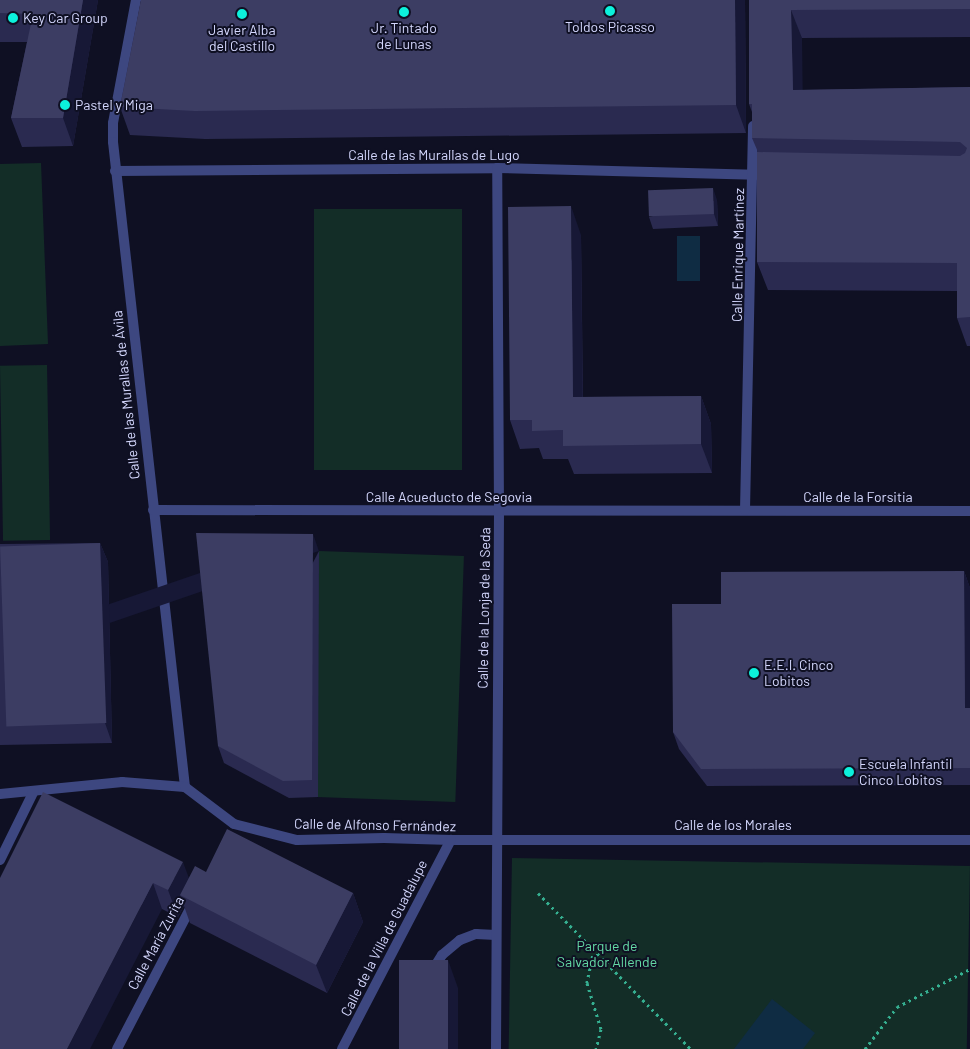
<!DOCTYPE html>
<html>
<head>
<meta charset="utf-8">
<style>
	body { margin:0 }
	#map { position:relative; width:970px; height:1049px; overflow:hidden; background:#0f1023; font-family:Barlow,sans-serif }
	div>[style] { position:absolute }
	.green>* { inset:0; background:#132d27; transform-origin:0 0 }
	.water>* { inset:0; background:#0f2c43; transform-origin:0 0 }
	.path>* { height:3px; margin-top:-1.5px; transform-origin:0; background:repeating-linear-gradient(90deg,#35b091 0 2.5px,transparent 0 6.5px) }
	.lane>* { height:10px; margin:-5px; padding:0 5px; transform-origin:5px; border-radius:5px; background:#3d4780 }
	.street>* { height:10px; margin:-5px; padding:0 5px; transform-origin:5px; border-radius:5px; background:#3d4780 }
	.wall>* { inset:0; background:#2a2a50 }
	.shaded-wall>* { inset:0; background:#171836; transform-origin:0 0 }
	.building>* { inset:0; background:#3c3d63; transform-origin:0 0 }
	.dots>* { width:14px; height:14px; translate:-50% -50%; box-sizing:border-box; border:2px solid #0f1023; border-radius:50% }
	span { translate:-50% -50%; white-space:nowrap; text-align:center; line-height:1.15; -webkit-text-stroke:4px #0f1023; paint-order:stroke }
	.poi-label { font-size:14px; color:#d4d7fd }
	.left { translate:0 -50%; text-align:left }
	.street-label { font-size:14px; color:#d4d7fd }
	.park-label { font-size:14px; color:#64d9a5 }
</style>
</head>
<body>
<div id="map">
	<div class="green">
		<div style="clip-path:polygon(41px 163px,48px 344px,0 346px,0 164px)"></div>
		<div style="left:462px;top:209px;width:261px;height:148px;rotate:90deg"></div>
		<div style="left:47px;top:365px;width:175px;height:47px;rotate:89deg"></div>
		<div style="left:319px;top:551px;width:145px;height:246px;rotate:2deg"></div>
		<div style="left:512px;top:858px;width:458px;height:191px;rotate:1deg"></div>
	</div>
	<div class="water">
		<div style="left:677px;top:236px;width:23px;height:45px"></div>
		<div style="clip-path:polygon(772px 999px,815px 1033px,803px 1049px,734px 1049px)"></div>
	</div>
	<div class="path">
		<div style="left:538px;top:893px;width:219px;rotate:45.6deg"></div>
		<div style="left:594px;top:949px;width:35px;rotate:102deg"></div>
		<div style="left:587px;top:983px;width:48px;rotate:73.1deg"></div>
		<div style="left:601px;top:1029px;width:21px;rotate:104deg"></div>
		<div style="left:865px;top:1049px;width:53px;rotate:-52.7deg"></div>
		<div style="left:897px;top:1007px;width:82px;rotate:-27.5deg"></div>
	</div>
	<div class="lane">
		<div style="left:432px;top:971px;width:19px;rotate:-58deg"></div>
		<div style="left:442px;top:955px;width:23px;rotate:-40deg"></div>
		<div style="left:460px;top:940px;width:17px;rotate:-21deg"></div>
		<div style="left:476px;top:934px;width:20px;rotate:3deg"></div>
	</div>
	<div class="street">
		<div style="left:136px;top:0;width:125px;rotate:100.6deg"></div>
		<div style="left:113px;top:123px;width:19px;rotate:90deg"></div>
		<div style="left:113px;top:142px;width:649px;rotate:83.63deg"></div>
		<div style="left:115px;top:171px;width:382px;rotate:-0.4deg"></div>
		<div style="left:497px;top:168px;width:272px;rotate:1.5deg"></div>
		<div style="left:153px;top:510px;width:817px;rotate:0.07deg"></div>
		<div style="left:745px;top:510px;width:384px;rotate:-88.8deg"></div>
		<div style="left:0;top:794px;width:123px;rotate:-5.6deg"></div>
		<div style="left:122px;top:782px;width:63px;rotate:4.5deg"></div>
		<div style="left:185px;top:787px;width:61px;rotate:37.1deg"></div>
		<div style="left:234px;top:824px;width:65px;rotate:14.3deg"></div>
		<div style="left:297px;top:840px;width:87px;rotate:-1.3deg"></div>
		<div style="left:384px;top:838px;width:67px;rotate:1.7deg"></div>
		<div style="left:451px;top:840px;width:519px"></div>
		<div style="left:0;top:860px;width:77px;rotate:-63.8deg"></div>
		<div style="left:117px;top:1049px;width:165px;rotate:-62.5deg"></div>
		<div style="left:342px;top:1049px;width:236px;rotate:-62.5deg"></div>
		<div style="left:496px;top:1049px;width:538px;rotate:-89.68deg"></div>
		<div style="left:499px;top:511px;width:343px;rotate:-90.3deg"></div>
	</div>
	<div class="wall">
		<div style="clip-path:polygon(0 0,98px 0,73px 146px,22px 147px,11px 118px,27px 42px,0 42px)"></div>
		<div style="clip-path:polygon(141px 0,745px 0,746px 133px,205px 139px,130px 135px,120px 107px)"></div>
		<div style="clip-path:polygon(749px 0,970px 0,970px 37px,802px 38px,802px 90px,970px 87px,970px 346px,967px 346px,957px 318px,957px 291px,768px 290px,757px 262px,758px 152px,752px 138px,752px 112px,749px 104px)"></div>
		<div style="clip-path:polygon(717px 200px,718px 226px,653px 229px,649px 217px)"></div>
		<div style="clip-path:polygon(581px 235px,583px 397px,701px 396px,711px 424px,712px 473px,574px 474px,568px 459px,543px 459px,539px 448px,520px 449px,510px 420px)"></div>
		<div style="clip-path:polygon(100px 543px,108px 562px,112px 743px,0 745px,0 544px)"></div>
		<div style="clip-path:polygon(319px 551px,318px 797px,289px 798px,224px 763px,218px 746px)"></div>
		<div style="clip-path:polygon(964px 571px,970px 588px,970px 785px,707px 786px,679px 749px,673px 732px,721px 604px)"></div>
		<div style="clip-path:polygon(206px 872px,353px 893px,363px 922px,327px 993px,190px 923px,184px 906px,178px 917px,162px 909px,0 878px,189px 878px)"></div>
	</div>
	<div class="shaded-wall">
		<div style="clip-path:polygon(83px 0,98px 0,73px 146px,63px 118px)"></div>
		<div style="clip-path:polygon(735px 0,745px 0,746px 133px,736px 105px)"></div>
		<div style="clip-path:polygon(791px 10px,802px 38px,803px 118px,793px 90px)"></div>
		<div style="clip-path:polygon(713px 188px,717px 200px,718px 226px,714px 214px)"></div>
		<div style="clip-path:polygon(571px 206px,581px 235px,583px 426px,573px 397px)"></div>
		<div style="clip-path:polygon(701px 396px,711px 424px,712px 473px,701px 444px)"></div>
		<div style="left:313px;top:534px;width:18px;height:246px;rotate:71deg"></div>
		<div style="clip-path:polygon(100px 543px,108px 562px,112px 743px,105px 723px)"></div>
		<div style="clip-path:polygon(964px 571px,970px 588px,970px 722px,965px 708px)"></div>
		<div style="clip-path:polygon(183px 862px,193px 889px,180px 895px,184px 906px,178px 917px,168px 890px)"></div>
		<div style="clip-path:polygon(153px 883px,162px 909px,90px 1049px,67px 1049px)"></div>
		<div style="clip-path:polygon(353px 893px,363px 922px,327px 993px,316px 965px)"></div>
		<div style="clip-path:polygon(448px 960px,458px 988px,458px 1049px,448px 1049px)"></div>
	</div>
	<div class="building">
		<div style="clip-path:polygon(0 0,83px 0,63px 118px,11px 118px,33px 14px,0 13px)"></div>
		<div style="clip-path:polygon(141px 0,735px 0,736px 105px,195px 111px,120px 107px)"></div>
		<div style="clip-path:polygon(749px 0,970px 0,970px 9px,791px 10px,793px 90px,970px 87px,970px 317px,957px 318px,957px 263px,757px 262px,757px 152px,960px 156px,965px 153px,967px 148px,960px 142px,752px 138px,752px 104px,749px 104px)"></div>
		<div style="left:713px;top:188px;width:26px;height:65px;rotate:88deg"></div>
		<div style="clip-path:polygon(571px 206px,573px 397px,701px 396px,701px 444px,563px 446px,563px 430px,532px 431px,532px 420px,510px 420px,508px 207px)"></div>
		<div style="clip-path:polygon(196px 533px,313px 534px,312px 780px,283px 781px,218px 746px)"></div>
		<div style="left:100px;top:543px;width:180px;height:100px;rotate:88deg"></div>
		<div style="clip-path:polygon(964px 571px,965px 708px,970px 708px,970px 768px,701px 769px,673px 732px,672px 604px,721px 604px,721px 572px)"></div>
		<div style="clip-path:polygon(43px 792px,183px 862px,168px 890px,153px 883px,67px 1049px,0 1049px,0 878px)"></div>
		<div style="clip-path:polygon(227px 829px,353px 893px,316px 965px,180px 895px,195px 866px,206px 872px)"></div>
		<div style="left:399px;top:960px;width:49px;height:89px"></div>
	</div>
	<div class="dots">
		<div style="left:610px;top:11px;background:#0cf1dc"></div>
		<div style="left:404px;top:12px;background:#0cf1dc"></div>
		<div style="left:242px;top:14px;background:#0cf1dc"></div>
		<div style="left:13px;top:18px;background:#0cf1dc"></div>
		<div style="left:65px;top:105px;background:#0cf1dc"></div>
		<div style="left:754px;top:673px;background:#0cf1dc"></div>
		<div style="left:849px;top:772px;background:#0cf1dc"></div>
	</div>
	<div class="poi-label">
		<span class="left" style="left:23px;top:18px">Key Car Group</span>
		<span style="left:610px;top:27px">Toldos Picasso</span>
		<span style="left:404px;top:36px">Jr. Tintado<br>de Lunas</span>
		<span style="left:242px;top:38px">Javier Alba<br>del Castillo</span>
		<span class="left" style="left:75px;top:105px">Pastel y Miga</span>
		<span class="left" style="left:764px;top:673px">E.E.I. Cinco<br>Lobitos</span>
		<span class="left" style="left:859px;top:772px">Escuela Infantil<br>Cinco Lobitos</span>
	</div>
	<div class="street-label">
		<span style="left:434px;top:155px">Calle de las Murallas de Lugo</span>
		<span style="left:738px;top:255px;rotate:-89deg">Calle Enrique Martínez</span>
		<span style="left:126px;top:395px;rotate:-96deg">Calle de las Murallas de Ávila</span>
		<span style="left:449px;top:497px">Calle Acueducto de Segovia</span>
		<span style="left:858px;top:497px">Calle de la Forsitia</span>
		<span style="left:484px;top:608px;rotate:-89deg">Calle de la Lonja de la Seda</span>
		<span style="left:375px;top:825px;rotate:1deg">Calle de Alfonso Fernández</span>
		<span style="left:733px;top:825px">Calle de los Morales</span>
		<span style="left:384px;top:938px;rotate:-63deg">Calle de la Villa de Guadalupe</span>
		<span style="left:156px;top:943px;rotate:-62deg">Calle María Zurita</span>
	</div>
	<div class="park-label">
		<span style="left:607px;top:954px">Parque de<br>Salvador Allende</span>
	</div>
</div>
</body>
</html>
